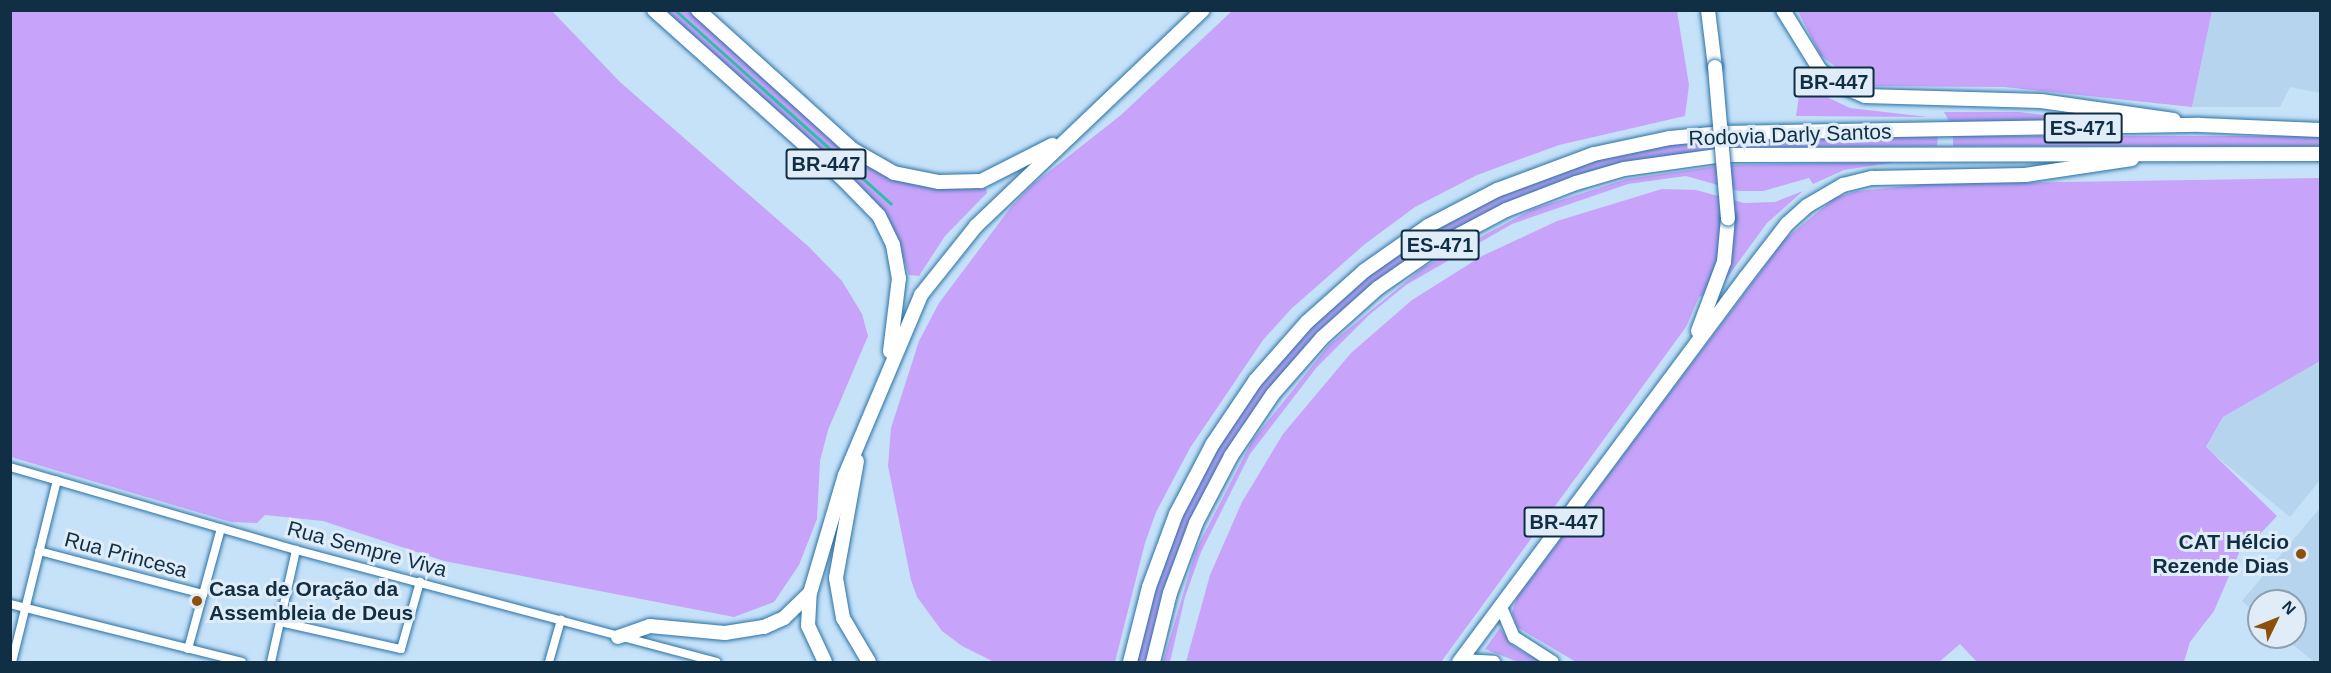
<!DOCTYPE html>
<html>
<head>
<meta charset="utf-8">
<style>
	body { margin:0 }
	#map { position:relative; width:2331px; height:673px; overflow:hidden; background:#c6e2f9; font-family:Helvetica,sans-serif }
	div>[style] { position:absolute }
	.built>* { inset:0; background:#b6d4ed }
	.green>* { inset:0; background:#c7a4f9; transform-origin:0 0 }
	.stream>* { height:3px; margin:-1.5px; padding:0 1.5px; transform-origin:1.5px; border-radius:1.5px; background:#31beac }
	.roads { filter:drop-shadow(0 0 2px #2872a5) drop-shadow(0 0 2px #2872a5) }
	.street>* { height:8px; margin:-4px; padding:0 4px; transform-origin:4px; border-radius:4px; background:#fff }
	.secondary>* { height:12px; margin:-6px; padding:0 6px; transform-origin:6px; border-radius:6px; background:#fff }
	.primary>* { height:14px; margin:-7px; padding:0 7px; transform-origin:7px; border-radius:7px; background:#fff }
	.bridges { filter:drop-shadow(0 0 2px #2872a5) drop-shadow(0 0 2px #2872a5) }
	.primary-bridge>* { height:14px; margin:-7px; padding:0 7px; transform-origin:7px; border-radius:7px; background:#fff }
	.dots>* { width:16px; height:16px; translate:-50% -50%; box-sizing:border-box; border:3px solid #e0edf9; border-radius:50% }
	span { translate:-50% -50%; white-space:nowrap; text-align:center; line-height:1.15; -webkit-text-stroke:6px #e0edf9; paint-order:stroke }
	.shield-label span { padding:2px 4px; background:#e0edf9; border:2px solid; border-radius:4px; -webkit-text-stroke-width:0 }
	.shield-label { font-size:20px; color:#102f44; font-weight:700 }
	.street-label { font-size:21px; color:#102f44 }
	.poi-label { font-size:21px; color:#102f44; font-weight:700 }
	.right { translate:-100% -50%; text-align:right }
	.left { translate:0 -50%; text-align:left }
	.frame { position:absolute; inset:0; border:12px solid #102f44; pointer-events:none }
	.north { position:absolute; left:2247px; top:589px; width:60px; height:60px; box-sizing:border-box; background:#e0edf9; border:2px solid #8da1b1; border-radius:50%; rotate:47deg; font-size:16px; font-weight:700; line-height:24px; text-align:center; color:#102f44 }
	.north::after { content:''; display:block; margin:auto; width:21px; height:27px; background:#8b510b; clip-path:polygon(50% 0,100% 100%,50% 72%,0 100%) }
</style>
</head>
<body>
<div id="map">
	<div class="built">
		<div style="clip-path:polygon(2212px 11px,2320px 11px,2320px 93px,2290px 87px,2280px 107px,2192px 107px)"></div>
		<div style="clip-path:polygon(2320px 361px,2320px 480px,2290px 517px,2206px 448px,2223px 417px)"></div>
		<div style="clip-path:polygon(2320px 508px,2320px 662px,2314px 662px,2284px 637px,2295px 637px,2295px 601px,2259px 601px,2259px 616px,2242px 601px)"></div>
	</div>
	<div class="green">
		<div style="clip-path:polygon(11px 10px,552px 11px,620px 82px,809px 247px,842px 281px,862px 314px,868px 336px,828px 430px,820px 461px,817px 519px,799px 565px,774px 602px,734px 617px,444px 561px,323px 521px,265px 515px,257px 523px,231px 522px,11px 457px)"></div>
		<div style="clip-path:polygon(664px 11px,689px 11px,863px 163px,881px 173px,985px 185px,987px 193px,945px 236px,919px 276px,909px 275px,890px 221px,867px 192px)"></div>
		<div style="clip-path:polygon(1232px 11px,1677px 11px,1689px 85px,1685px 116px,1559px 145px,1477px 175px,1415px 207px,1365px 244px,1291px 309px,1263px 340px,1190px 448px,1156px 512px,1145px 543px,1115px 662px,994px 662px,962px 646px,942px 631px,917px 597px,911px 580px,888px 466px,891px 428px,919px 341px,939px 303px,1011px 207px,1032px 185px,1121px 115px)"></div>
		<div style="clip-path:polygon(1798px 11px,2212px 11px,2192px 107px,2004px 87px,1861px 86px,1820px 55px)"></div>
		<div style="clip-path:polygon(1802px 75px,1829px 98px,1850px 108px,1928px 117px,1796px 116px)"></div>
		<div style="clip-path:polygon(1944px 112px,2019px 112px,2092px 121px,1949px 121px)"></div>
		<div style="clip-path:polygon(1938px 136px,1937px 146px,1723px 148px,1623px 163px,1526px 194px,1480px 215px,1415px 253px,1354px 299px,1317px 333px,1238px 431px,1190px 520px,1163px 591px,1146px 662px,1136px 662px,1155px 589px,1181px 516px,1217px 448px,1260px 385px,1311px 327px,1368px 275px,1431px 231px,1499px 195px,1596px 160px,1671px 144px,1722px 139px)"></div>
		<div style="left:1953px;top:136px;width:367px;height:10px"></div>
		<div style="clip-path:polygon(1897px 162px,1844px 170px,1813px 184px,1809px 178px,1763px 191px,1739px 191px,1686px 176px,1628px 184px,1512px 224px,1406px 285px,1369px 315px,1317px 367px,1250px 454px,1201px 552px,1185px 597px,1170px 662px,1163px 662px,1196px 550px,1252px 441px,1329px 345px,1424px 267px,1533px 209px,1627px 179px,1724px 165px)"></div>
		<div style="clip-path:polygon(2320px 178px,2320px 361px,2223px 417px,2206px 447px,2277px 516px,2260px 534px,2245px 539px,2214px 611px,2190px 642px,2184px 662px,1977px 662px,1960px 644px,1939px 662px,1576px 662px,1517px 627px,1512px 612px,1517px 597px,1785px 239px,1835px 198px,1857px 191px,1928px 184px)"></div>
		<div style="clip-path:polygon(1662px 189px,1696px 190px,1744px 203px,1775px 202px,1803px 191px,1767px 223px,1721px 286px,1699px 297px,1686px 327px,1441px 662px,1186px 662px,1210px 575px,1242px 502px,1283px 434px,1351px 353px,1412px 300px,1482px 256px,1557px 221px)"></div>
		<div style="clip-path:polygon(1500px 628px,1513px 646px,1541px 662px,1518px 662px,1485px 649px)"></div>
	</div>
	<div class="stream">
		<div style="left:675px;top:10px;width:290px;rotate:41.9deg"></div>
	</div>
	<div class="roads">
		<div class="street">
			<div style="left:10px;top:467px;width:298px;rotate:16.2deg"></div>
			<div style="left:296px;top:550px;width:435px;rotate:14.9deg"></div>
			<div style="left:39px;top:551px;width:170px;rotate:14.7deg"></div>
			<div style="left:10px;top:604px;width:239px;rotate:14deg"></div>
			<div style="left:280px;top:622px;width:124px;rotate:12.6deg"></div>
			<div style="left:401px;top:649px;width:70px;rotate:-74.2deg"></div>
			<div style="left:188px;top:649px;width:125px;rotate:-74.7deg"></div>
			<div style="left:12px;top:662px;width:187px;rotate:-76.1deg"></div>
			<div style="left:271px;top:662px;width:115px;rotate:-77.4deg"></div>
			<div style="left:549px;top:662px;width:44px;rotate:-74.1deg"></div>
		</div>
		<div class="secondary">
			<div style="left:1501px;top:607px;width:33px;rotate:67deg"></div>
			<div style="left:1514px;top:637px;width:46px;rotate:32.7deg"></div>
			<div style="left:1461px;top:660px;width:33px;rotate:3deg"></div>
		</div>
		<div class="primary">
			<div style="left:654px;top:10px;width:251px;rotate:41.8deg"></div>
			<div style="left:841px;top:177px;width:54px;rotate:45.7deg"></div>
			<div style="left:879px;top:216px;width:32px;rotate:64deg"></div>
			<div style="left:893px;top:245px;width:34px;rotate:80deg"></div>
			<div style="left:899px;top:278px;width:74px;rotate:97deg"></div>
			<div style="left:698px;top:10px;width:207px;rotate:42.1deg"></div>
			<div style="left:852px;top:149px;width:48px;rotate:29.7deg"></div>
			<div style="left:894px;top:173px;width:46px;rotate:11.3deg"></div>
			<div style="left:939px;top:182px;width:42px;rotate:-1.4deg"></div>
			<div style="left:981px;top:181px;width:80px;rotate:-26.9deg"></div>
			<div style="left:1708px;top:10px;width:57px;rotate:83deg"></div>
			<div style="left:1783px;top:10px;width:70px;rotate:58.3deg"></div>
			<div style="left:1820px;top:70px;width:22px;rotate:39deg"></div>
			<div style="left:1837px;top:84px;width:30px;rotate:23deg"></div>
			<div style="left:1865px;top:96px;width:176px;rotate:1.6deg"></div>
			<div style="left:2041px;top:101px;width:134px;rotate:8.1deg"></div>
			<div style="left:1698px;top:331px;width:74px;rotate:-69.4deg"></div>
			<div style="left:1724px;top:262px;width:44px;rotate:-84.8deg"></div>
			<div style="left:857px;top:461px;width:119px;rotate:100.2deg"></div>
			<div style="left:836px;top:578px;width:41px;rotate:80.1deg"></div>
			<div style="left:843px;top:618px;width:51px;rotate:59.4deg"></div>
			<div style="left:618px;top:637px;width:34px;rotate:-19deg"></div>
			<div style="left:650px;top:626px;width:75px;rotate:5.3deg"></div>
			<div style="left:725px;top:633px;width:39px;rotate:-9deg"></div>
			<div style="left:764px;top:627px;width:22px;rotate:-24deg"></div>
			<div style="left:784px;top:618px;width:33px;rotate:-44deg"></div>
			<div style="left:825px;top:662px;width:40px;rotate:-115deg"></div>
			<div style="left:808px;top:626px;width:33px;rotate:-87deg"></div>
			<div style="left:810px;top:593px;width:123px;rotate:-73.5deg"></div>
			<div style="left:845px;top:475px;width:195px;rotate:-67.1deg"></div>
			<div style="left:921px;top:295px;width:88px;rotate:-51.4deg"></div>
			<div style="left:976px;top:226px;width:313px;rotate:-43.6deg"></div>
			<div style="left:1130px;top:662px;width:77px;rotate:-75.8deg"></div>
			<div style="left:1149px;top:587px;width:78px;rotate:-69.7deg"></div>
			<div style="left:1176px;top:514px;width:78px;rotate:-62.4deg"></div>
			<div style="left:1212px;top:445px;width:77px;rotate:-56.1deg"></div>
			<div style="left:1255px;top:381px;width:79px;rotate:-48.6deg"></div>
			<div style="left:1307px;top:322px;width:76px;rotate:-41.8deg"></div>
			<div style="left:1364px;top:271px;width:78px;rotate:-35.1deg"></div>
			<div style="left:1428px;top:226px;width:78px;rotate:-27.6deg"></div>
			<div style="left:1497px;top:190px;width:103px;rotate:-20.4deg"></div>
			<div style="left:1594px;top:154px;width:78px;rotate:-11.9deg"></div>
			<div style="left:1670px;top:138px;width:52px;rotate:-5.5deg"></div>
			<div style="left:1722px;top:133px;width:478px;rotate:-1deg"></div>
			<div style="left:2200px;top:125px;width:120px;rotate:2.4deg"></div>
			<div style="left:1153px;top:662px;width:71px;rotate:-76.2deg"></div>
			<div style="left:1170px;top:593px;width:75px;rotate:-69.6deg"></div>
			<div style="left:1196px;top:523px;width:76px;rotate:-62.4deg"></div>
			<div style="left:1231px;top:456px;width:75px;rotate:-55.9deg"></div>
			<div style="left:1273px;top:394px;width:74px;rotate:-48.8deg"></div>
			<div style="left:1322px;top:338px;width:75px;rotate:-41.8deg"></div>
			<div style="left:1378px;top:288px;width:75px;rotate:-34.7deg"></div>
			<div style="left:1440px;top:245px;width:75px;rotate:-27.9deg"></div>
			<div style="left:1506px;top:210px;width:75px;rotate:-21.1deg"></div>
			<div style="left:1576px;top:183px;width:50px;rotate:-16.3deg"></div>
			<div style="left:1624px;top:169px;width:100px;rotate:-8deg"></div>
			<div style="left:1723px;top:155px;width:597px;rotate:-0.1deg"></div>
			<div style="left:1459px;top:662px;width:480px;rotate:-53.3deg"></div>
			<div style="left:1746px;top:277px;width:67px;rotate:-52.3deg"></div>
			<div style="left:1787px;top:224px;width:27px;rotate:-42deg"></div>
			<div style="left:1807px;top:206px;width:42px;rotate:-30.3deg"></div>
			<div style="left:1843px;top:185px;width:30px;rotate:-14deg"></div>
			<div style="left:1872px;top:178px;width:153px;rotate:-1.1deg"></div>
			<div style="left:2025px;top:175px;width:108px;rotate:-8.5deg"></div>
		</div>
	</div>
	<div class="bridges">
		<div class="primary-bridge">
			<div style="left:1715px;top:67px;width:152px;rotate:85.1deg"></div>
		</div>
	</div>
	<div class="dots">
		<div style="left:2301px;top:554px;background:#8b510b"></div>
		<div style="left:197px;top:601px;background:#8b510b"></div>
	</div>
	<div class="shield-label">
		<span style="left:1834px;top:82px">BR-447</span>
		<span style="left:2083px;top:128px">ES-471</span>
		<span style="left:826px;top:164px">BR-447</span>
		<span style="left:1440px;top:245px">ES-471</span>
		<span style="left:1564px;top:522px">BR-447</span>
	</div>
	<div class="street-label">
		<span style="left:1790px;top:135px;rotate:-2deg">Rodovia Darly Santos</span>
		<span style="left:367px;top:549px;rotate:15deg">Rua Sempre Viva</span>
		<span style="left:126px;top:555px;rotate:15deg">Rua Princesa</span>
	</div>
	<div class="poi-label">
		<span class="right" style="left:2289px;top:554px">CAT Hélcio<br>Rezende Dias</span>
		<span class="left" style="left:209px;top:601px">Casa de Oração da<br>Assembleia de Deus</span>
	</div>
	<div class="frame"></div>
	<div class="north">N</div>
</div>
</body>
</html>
